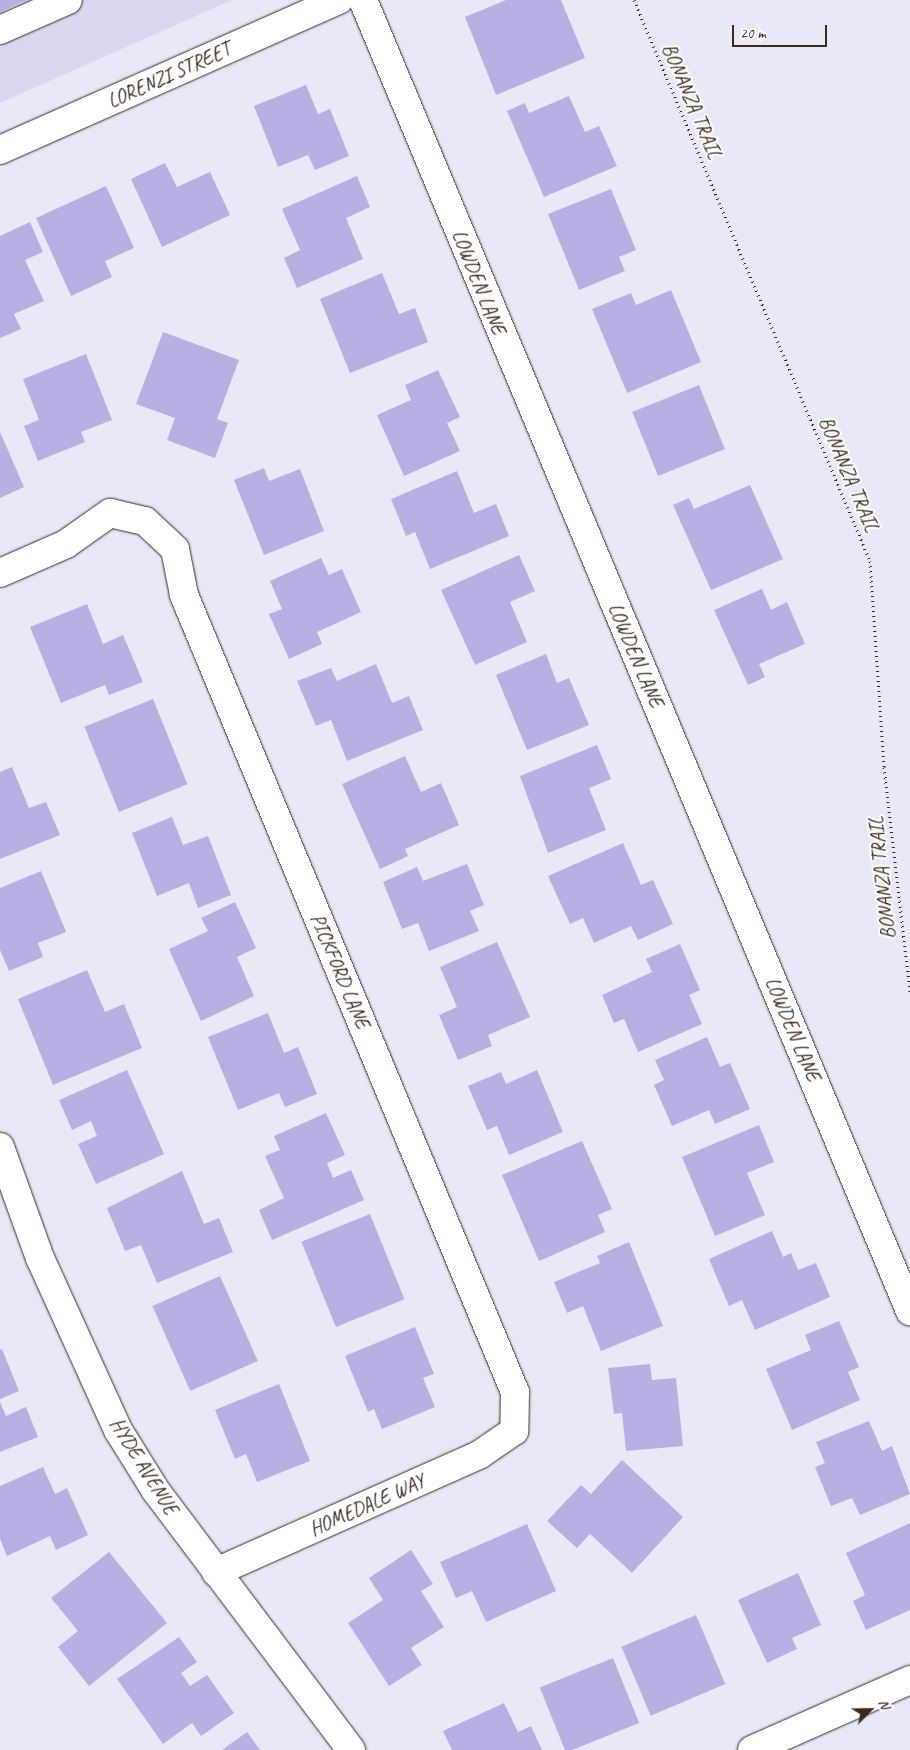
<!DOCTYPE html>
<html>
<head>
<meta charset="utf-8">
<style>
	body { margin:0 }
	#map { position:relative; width:910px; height:1750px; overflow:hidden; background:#e9e8f7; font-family:Caveat,sans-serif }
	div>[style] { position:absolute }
	.built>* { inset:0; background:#dad8f1 }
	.building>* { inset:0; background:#b7b1e3; transform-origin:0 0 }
	.path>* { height:3px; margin-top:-1.5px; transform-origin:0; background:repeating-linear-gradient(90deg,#3b2a1e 0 1px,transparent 0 5px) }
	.roads { filter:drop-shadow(0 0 1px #3b2a1e) drop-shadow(0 0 1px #3b2a1e) }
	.minor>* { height:28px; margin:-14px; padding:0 14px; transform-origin:14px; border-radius:14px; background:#fff }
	span { translate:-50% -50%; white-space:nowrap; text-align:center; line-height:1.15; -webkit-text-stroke:4px #fff; paint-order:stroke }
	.street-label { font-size:20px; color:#3b2a1e }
	.north { position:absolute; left:845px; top:1685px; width:50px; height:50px; -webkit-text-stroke:4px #fff; paint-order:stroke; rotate:67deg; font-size:14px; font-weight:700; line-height:20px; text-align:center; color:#3b2a1e }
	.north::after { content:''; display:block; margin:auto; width:18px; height:22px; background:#3b2a1e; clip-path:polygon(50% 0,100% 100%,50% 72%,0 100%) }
	.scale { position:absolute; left:732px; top:25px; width:95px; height:22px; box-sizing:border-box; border:2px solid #3b2a1e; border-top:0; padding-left:6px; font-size:15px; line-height:18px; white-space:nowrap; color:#3b2a1e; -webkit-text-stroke:4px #fff; paint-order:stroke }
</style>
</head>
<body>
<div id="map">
	<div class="built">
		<div style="clip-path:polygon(0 0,232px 0,0 103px)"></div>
	</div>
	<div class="building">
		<div style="clip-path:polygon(0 0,26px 0,0 12px)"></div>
		<div style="clip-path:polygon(506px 0,561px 0,585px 58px,496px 95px,465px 17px)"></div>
		<div style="clip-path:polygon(306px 85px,318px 114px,330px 109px,349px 156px,315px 170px,308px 155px,278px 167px,254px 106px)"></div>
		<div style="clip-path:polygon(569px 96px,585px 132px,599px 126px,617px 166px,544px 197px,507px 111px,525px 103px,529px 113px)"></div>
		<div style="clip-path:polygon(165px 163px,177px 187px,210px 172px,230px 215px,162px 247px,131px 179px)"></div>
		<div style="clip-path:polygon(357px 176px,370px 207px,346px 218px,363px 259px,297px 288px,284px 258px,300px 250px,282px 209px)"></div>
		<div style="clip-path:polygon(106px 186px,134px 248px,105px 261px,112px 277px,71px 296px,36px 218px)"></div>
		<div style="clip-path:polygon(611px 189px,636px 250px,619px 257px,625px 271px,579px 290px,548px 214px)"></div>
		<div style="clip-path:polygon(30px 222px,43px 252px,25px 260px,44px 301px,14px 314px,21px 329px,0 338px,0 236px)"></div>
		<div style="clip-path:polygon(382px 273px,399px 314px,415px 308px,428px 342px,350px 373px,320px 299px)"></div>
		<div style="clip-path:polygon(671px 290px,701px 362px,627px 393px,592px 309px,631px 293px,636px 305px)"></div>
		<div style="clip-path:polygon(163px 332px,239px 360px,217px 419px,228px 423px,215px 458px,167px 440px,175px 418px,136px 404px)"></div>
		<div style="clip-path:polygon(86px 354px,112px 420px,81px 432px,85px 442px,38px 461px,24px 426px,39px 420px,23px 379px)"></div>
		<div style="clip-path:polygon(438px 370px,460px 417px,447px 423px,460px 451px,404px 476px,377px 415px,411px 400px,405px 385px)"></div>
		<div style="left:699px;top:385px;width:69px;height:72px;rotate:68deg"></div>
		<div style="clip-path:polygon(0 432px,24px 487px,0 498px)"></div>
		<div style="clip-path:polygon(264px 468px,269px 481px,300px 469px,324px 531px,264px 555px,234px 480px)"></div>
		<div style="clip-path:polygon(457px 471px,474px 513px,496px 504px,509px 536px,430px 569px,415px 532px,406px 536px,391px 499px)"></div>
		<div style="clip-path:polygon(750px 485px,783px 559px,711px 590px,673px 505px,689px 498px,694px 509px)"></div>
		<div style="clip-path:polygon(519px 555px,535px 591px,510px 602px,527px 642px,475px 665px,441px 590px)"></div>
		<div style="clip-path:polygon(321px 558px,329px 575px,342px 569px,361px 612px,317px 632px,322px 644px,289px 659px,269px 614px,282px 609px,270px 581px)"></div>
		<div style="clip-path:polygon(762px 589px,771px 610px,787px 602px,805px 644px,759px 664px,765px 677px,748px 685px,714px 610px)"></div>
		<div style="clip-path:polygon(87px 604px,103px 644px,123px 635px,143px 682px,109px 695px,105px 685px,61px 703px,30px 627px)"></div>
		<div style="clip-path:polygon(546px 654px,557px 683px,569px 678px,589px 725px,527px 750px,496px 675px)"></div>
		<div style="clip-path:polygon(376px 664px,392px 703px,409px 696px,423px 730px,347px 761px,331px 720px,316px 726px,297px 681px,331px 668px,337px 681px)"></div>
		<div style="left:153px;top:699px;width:92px;height:74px;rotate:68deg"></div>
		<div style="clip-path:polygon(597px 745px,611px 779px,589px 788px,606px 830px,548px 853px,520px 776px)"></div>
		<div style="clip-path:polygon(405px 756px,421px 792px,441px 783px,459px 825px,405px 849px,408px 856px,380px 869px,342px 784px)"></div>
		<div style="clip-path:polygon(12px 767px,29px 808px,46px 802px,60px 835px,0 859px,0 772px)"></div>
		<div style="clip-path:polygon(172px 817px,183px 845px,208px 836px,231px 895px,198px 908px,189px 883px,157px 896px,132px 833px)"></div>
		<div style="clip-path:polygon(623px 843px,641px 885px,653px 880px,673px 924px,638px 940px,631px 926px,594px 943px,583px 918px,570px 924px,548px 876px)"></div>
		<div style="clip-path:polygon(467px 864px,484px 905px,470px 911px,479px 931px,429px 951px,418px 923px,402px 929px,383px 882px,417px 867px,423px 881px)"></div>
		<div style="clip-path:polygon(41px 871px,66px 932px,38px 943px,43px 957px,9px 971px,0 950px,0 888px)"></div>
		<div style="clip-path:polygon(235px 902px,256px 948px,237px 957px,254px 996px,201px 1021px,169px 949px,208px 931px,201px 918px)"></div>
		<div style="clip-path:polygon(497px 942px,530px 1017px,488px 1035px,492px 1046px,458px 1060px,439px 1015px,457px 1007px,440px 967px)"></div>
		<div style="clip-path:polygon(680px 944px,700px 990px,689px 995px,702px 1024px,638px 1052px,624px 1019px,614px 1023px,602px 995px,652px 972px,646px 959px)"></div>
		<div style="clip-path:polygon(87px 970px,105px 1012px,124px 1004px,142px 1048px,53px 1085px,18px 999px)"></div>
		<div style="clip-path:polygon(268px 1013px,284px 1053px,298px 1047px,317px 1094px,285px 1107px,279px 1093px,238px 1110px,208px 1037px)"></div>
		<div style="clip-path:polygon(707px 1037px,720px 1067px,730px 1063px,750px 1109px,715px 1124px,709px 1110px,672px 1126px,654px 1085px,664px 1080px,655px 1060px)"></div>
		<div style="clip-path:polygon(127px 1070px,164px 1154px,96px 1184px,78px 1144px,97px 1136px,91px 1121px,72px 1130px,59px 1100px)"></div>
		<div style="clip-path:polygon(537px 1070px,563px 1132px,509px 1155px,497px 1126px,487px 1130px,468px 1086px,501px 1072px,506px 1084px)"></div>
		<div style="clip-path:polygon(326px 1113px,345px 1155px,327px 1163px,333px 1178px,351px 1170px,364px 1200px,272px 1240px,259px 1210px,284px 1198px,265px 1156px,280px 1150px,274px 1136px)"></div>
		<div style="clip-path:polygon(759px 1125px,774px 1162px,747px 1173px,765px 1215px,715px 1236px,682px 1157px)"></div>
		<div style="clip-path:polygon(582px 1141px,612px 1209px,598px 1215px,605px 1232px,539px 1261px,502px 1175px)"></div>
		<div style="clip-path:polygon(182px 1171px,204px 1224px,219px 1218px,233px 1252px,157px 1283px,141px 1245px,125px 1251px,107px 1208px)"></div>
		<div style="left:370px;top:1214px;width:92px;height:74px;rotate:68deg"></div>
		<div style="clip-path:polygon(772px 1231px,783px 1257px,791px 1253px,798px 1270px,816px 1263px,830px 1297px,755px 1330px,742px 1300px,729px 1306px,709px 1259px)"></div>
		<div style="clip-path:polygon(629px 1242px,663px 1326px,601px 1351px,583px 1306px,567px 1313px,554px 1282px,600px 1263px,597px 1256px)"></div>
		<div style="left:220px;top:1276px;width:93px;height:74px;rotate:66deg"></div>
		<div style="clip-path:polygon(839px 1321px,859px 1367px,848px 1372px,860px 1400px,792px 1430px,766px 1369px,811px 1350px,805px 1335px)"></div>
		<div style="clip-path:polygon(415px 1327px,434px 1374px,423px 1378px,435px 1407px,382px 1429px,374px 1409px,368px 1412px,345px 1356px)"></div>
		<div style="clip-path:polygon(2px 1349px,19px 1391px,0 1399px,0 1350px)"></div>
		<div style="clip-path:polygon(650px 1364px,652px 1380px,676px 1378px,683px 1446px,626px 1451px,622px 1413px,614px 1414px,608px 1368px)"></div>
		<div style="clip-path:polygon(279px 1384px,310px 1461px,257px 1482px,246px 1454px,235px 1459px,215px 1410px)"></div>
		<div style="clip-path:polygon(0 1402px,6px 1416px,26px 1407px,38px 1437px,0 1452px)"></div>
		<div style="clip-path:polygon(869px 1421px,882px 1451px,892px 1446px,910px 1494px,860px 1515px,852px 1498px,831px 1506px,815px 1467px,825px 1463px,816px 1442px)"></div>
		<div style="clip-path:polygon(622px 1460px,683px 1517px,632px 1573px,590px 1534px,577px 1548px,547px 1521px,581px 1485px,591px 1494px)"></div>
		<div style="clip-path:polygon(43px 1467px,55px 1494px,67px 1488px,88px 1535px,56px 1550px,50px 1536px,7px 1556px,0 1539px,0 1486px)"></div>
		<div style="clip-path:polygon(910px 1523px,910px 1610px,866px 1630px,853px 1601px,865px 1595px,846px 1553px)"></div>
		<div style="clip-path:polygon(527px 1524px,556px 1591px,486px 1622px,472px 1591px,456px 1598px,440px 1562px)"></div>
		<div style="clip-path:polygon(411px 1550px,433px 1584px,421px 1591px,444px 1627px,411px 1648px,422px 1665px,389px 1686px,348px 1623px,383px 1600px,369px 1578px)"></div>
		<div style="clip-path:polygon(109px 1552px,167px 1623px,89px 1686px,58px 1647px,78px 1631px,51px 1598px)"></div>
		<div style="clip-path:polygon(798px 1573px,821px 1625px,792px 1638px,797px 1649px,767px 1663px,738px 1600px)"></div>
		<div style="left:696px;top:1615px;width:75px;height:81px;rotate:67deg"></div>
		<div style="clip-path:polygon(179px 1637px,197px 1662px,181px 1673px,190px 1686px,207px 1675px,234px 1713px,201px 1736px,192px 1723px,163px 1744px,117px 1679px)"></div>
		<div style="left:613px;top:1658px;width:70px;height:79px;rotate:68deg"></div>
		<div style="clip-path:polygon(504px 1703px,518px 1732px,531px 1726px,542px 1750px,452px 1750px,443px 1731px)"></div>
		<div style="clip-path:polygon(247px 1732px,260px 1750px,222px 1750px)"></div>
	</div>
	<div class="path">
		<div style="left:634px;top:0;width:609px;rotate:67.18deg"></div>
		<div style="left:870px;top:561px;width:206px;rotate:86.1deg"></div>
		<div style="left:884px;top:767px;width:226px;rotate:83.4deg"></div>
	</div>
	<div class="roads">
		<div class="minor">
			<div style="left:363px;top:0;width:1421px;rotate:67.35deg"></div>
			<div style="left:0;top:30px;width:74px;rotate:-23.8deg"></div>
			<div style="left:0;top:150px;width:371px;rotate:-23.9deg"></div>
			<div style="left:0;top:573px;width:72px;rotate:-23.7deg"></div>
			<div style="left:66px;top:544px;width:54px;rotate:-35.2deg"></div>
			<div style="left:110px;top:513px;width:36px;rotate:13deg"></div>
			<div style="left:145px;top:521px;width:41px;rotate:43deg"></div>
			<div style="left:175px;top:549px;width:47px;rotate:78.9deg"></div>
			<div style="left:184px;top:595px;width:863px;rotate:67.45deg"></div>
			<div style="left:515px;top:1392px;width:39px;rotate:91deg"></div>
			<div style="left:514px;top:1431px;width:42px;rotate:145.6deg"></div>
			<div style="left:479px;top:1455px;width:288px;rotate:156deg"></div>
			<div style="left:0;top:1147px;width:118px;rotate:70.2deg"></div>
			<div style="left:40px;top:1258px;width:189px;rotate:65.6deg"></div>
			<div style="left:118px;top:1430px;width:72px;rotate:58.1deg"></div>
			<div style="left:156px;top:1491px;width:324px;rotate:53deg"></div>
			<div style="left:752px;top:1750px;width:173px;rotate:-23.9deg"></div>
		</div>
	</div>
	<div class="street-label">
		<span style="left:169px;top:75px;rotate:-24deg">LORENZI STREET</span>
		<span style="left:692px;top:101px;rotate:67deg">BONANZA TRAIL</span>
		<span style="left:479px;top:282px;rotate:68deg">LOWDEN LANE</span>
		<span style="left:849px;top:474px;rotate:67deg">BONANZA TRAIL</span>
		<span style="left:636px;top:655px;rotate:67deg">LOWDEN LANE</span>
		<span style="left:882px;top:878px;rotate:-96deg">BONANZA TRAIL</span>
		<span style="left:340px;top:971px;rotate:67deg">PICKFORD LANE</span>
		<span style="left:793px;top:1029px;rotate:67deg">LOWDEN LANE</span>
		<span style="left:144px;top:1466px;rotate:58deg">HYDE AVENUE</span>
		<span style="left:367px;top:1505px;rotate:-24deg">HOMEDALE WAY</span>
	</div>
	<div class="north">N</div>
	<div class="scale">20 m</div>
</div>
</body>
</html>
